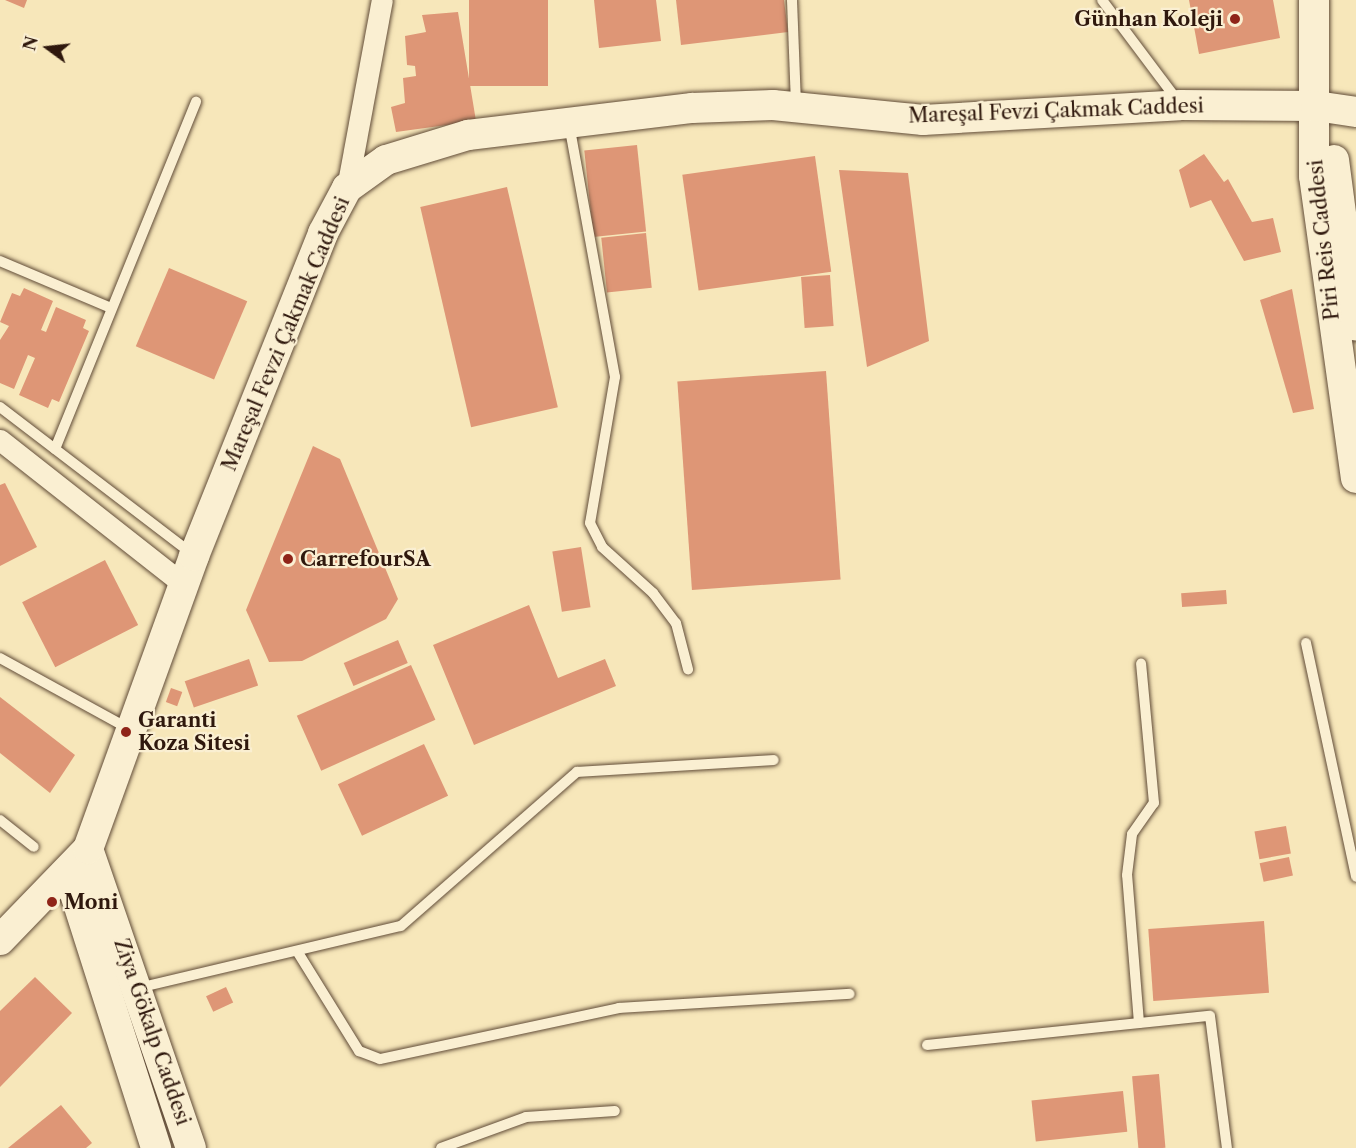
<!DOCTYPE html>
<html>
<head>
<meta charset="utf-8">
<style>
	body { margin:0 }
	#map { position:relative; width:1356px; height:1148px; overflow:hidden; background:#f7e7ba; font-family:"Libre Caslon Text",serif }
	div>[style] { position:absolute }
	.building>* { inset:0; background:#de9676; transform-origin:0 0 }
	.roads { filter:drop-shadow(0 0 2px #614c38) drop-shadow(0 0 2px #614c38) }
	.lane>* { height:10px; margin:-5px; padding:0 5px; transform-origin:5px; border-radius:5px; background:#faefd2 }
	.street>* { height:21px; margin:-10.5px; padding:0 10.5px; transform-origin:10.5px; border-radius:10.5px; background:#faefd2 }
	.secondary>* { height:30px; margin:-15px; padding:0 15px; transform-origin:15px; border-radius:15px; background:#faefd2 }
	.dots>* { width:16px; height:16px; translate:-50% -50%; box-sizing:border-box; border:3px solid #faefd2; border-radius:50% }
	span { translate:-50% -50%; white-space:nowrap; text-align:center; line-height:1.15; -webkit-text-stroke:4.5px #faefd2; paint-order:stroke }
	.poi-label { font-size:20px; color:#2f180d; font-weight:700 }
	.right { translate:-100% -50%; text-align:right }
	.left { translate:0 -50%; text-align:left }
	.street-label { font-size:20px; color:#2f180d }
	.north { position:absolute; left:18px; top:18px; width:60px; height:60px; -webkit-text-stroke:4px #faefd2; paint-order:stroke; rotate:285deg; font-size:16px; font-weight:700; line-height:24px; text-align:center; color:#2f180d }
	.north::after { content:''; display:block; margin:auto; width:21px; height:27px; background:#2f180d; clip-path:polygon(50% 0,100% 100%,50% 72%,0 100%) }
</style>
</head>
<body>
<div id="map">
	<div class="building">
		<div style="clip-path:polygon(5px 0,27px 0,24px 8px)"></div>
		<div style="left:469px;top:0;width:79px;height:86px"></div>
		<div style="clip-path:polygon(594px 0,656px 0,661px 41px,599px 48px)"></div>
		<div style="clip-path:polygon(676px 0,784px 0,788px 32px,681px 45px)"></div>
		<div style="clip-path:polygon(1189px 0,1273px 0,1280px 38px,1199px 54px)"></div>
		<div style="clip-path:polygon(458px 12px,476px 121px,396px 132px,391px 107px,405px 103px,403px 78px,416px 76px,415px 66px,407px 65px,405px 36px,426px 32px,422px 15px)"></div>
		<div style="left:637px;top:145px;width:87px;height:53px;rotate:84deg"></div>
		<div style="clip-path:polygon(1204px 154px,1224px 182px,1228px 179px,1252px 222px,1273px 218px,1281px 252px,1244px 261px,1211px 200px,1190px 208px,1179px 170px)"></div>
		<div style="left:815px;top:156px;width:117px;height:134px;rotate:82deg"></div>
		<div style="clip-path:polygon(839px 170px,908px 173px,929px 341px,867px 367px)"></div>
		<div style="left:507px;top:187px;width:226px;height:89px;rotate:77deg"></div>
		<div style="left:646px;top:233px;width:55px;height:45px;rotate:84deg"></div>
		<div style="left:169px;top:268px;width:85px;height:85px;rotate:23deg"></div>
		<div style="left:830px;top:275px;width:51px;height:29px;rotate:86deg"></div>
		<div style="clip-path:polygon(24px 288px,53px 301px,41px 330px,46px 332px,56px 307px,86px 320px,83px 328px,89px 331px,59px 402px,52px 399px,48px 408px,19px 395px,35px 358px,28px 355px,14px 389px,0 383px,0 340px,9px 326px,0 322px,12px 293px,20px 296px)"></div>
		<div style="clip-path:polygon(1292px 289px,1314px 409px,1293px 413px,1260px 300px)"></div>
		<div style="left:826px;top:371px;width:209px;height:149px;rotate:86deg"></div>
		<div style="clip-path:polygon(313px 446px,340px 459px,398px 599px,386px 619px,302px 661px,269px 662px,246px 610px)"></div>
		<div style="clip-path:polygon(5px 483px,37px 547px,0 566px,0 485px)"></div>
		<div style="left:581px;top:547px;width:61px;height:29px;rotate:81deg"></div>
		<div style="left:105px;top:560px;width:73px;height:93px;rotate:63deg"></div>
		<div style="left:1226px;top:590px;width:14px;height:45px;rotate:86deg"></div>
		<div style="clip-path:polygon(529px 605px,558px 678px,605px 659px,616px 686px,474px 745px,433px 645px)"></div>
		<div style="left:398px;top:640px;width:25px;height:59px;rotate:67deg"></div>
		<div style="left:249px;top:659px;width:28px;height:68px;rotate:71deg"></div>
		<div style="left:411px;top:665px;width:60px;height:125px;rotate:66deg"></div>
		<div style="left:171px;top:688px;width:12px;height:15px;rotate:20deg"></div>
		<div style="clip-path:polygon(0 697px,75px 755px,50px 793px,0 753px)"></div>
		<div style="left:424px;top:744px;width:57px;height:95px;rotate:65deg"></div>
		<div style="left:1286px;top:826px;width:28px;height:32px;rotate:80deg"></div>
		<div style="left:1289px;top:857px;width:19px;height:30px;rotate:78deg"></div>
		<div style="left:1264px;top:921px;width:72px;height:116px;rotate:86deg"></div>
		<div style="clip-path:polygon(35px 977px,72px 1013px,0 1087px,0 1011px)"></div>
		<div style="left:226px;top:987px;width:17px;height:22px;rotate:65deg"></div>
		<div style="left:1159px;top:1074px;width:74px;height:27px;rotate:85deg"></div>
		<div style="left:1123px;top:1091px;width:41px;height:92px;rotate:84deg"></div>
		<div style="clip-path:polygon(61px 1105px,92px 1143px,86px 1148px,8px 1148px)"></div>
	</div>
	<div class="roads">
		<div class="lane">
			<div style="left:792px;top:0;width:105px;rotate:87.8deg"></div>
			<div style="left:1102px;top:0;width:125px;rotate:53.1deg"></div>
			<div style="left:569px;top:124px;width:257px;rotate:79.7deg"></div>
			<div style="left:615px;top:377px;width:148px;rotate:99.7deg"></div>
			<div style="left:590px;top:523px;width:27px;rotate:63deg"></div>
			<div style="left:602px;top:547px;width:69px;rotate:42deg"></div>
			<div style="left:653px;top:593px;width:38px;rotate:53deg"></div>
			<div style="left:676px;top:623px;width:48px;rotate:75.4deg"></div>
			<div style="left:0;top:261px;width:121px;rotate:22.9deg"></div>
			<div style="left:0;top:407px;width:240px;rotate:37.4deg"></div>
			<div style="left:55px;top:449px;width:375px;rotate:-67.9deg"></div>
			<div style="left:1306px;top:643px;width:239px;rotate:77.9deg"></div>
			<div style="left:0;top:658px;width:147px;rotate:28.8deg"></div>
			<div style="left:0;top:820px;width:43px;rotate:38.5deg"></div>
			<div style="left:297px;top:951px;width:118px;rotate:58.2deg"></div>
			<div style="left:359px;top:1051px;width:22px;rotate:21deg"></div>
			<div style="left:380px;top:1059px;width:244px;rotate:-12deg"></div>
			<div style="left:619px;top:1008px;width:231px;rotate:-3.5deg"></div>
			<div style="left:138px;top:988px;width:270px;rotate:-13.3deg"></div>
			<div style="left:401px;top:926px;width:234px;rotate:-41.2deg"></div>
			<div style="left:577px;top:772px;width:197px;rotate:-3.5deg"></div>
			<div style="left:1139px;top:1023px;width:148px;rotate:-94.6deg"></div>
			<div style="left:1127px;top:875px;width:41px;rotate:-83deg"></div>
			<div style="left:1132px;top:834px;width:38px;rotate:-55deg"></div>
			<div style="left:1154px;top:803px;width:140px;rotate:-95.3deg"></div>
			<div style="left:927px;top:1045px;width:284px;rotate:-5.9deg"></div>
			<div style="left:1210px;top:1016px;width:133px;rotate:82.7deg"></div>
			<div style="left:441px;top:1148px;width:90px;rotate:-20deg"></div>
			<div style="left:526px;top:1117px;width:89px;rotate:-3.9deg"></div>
		</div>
		<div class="street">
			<div style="left:347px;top:188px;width:191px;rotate:-79.5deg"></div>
			<div style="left:0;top:440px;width:233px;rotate:38.2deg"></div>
		</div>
		<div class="secondary">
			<div style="left:1314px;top:0;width:176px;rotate:90deg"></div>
			<div style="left:1314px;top:176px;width:305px;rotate:82.1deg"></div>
			<div style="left:1334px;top:160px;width:167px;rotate:82.5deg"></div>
			<div style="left:88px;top:849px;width:316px;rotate:71deg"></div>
			<div style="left:68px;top:872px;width:290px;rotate:72.3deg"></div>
			<div style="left:0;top:940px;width:127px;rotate:-46deg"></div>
			<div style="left:88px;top:849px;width:312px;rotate:-70.1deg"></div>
			<div style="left:194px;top:556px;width:348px;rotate:-68.2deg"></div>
			<div style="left:323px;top:233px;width:51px;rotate:-61.9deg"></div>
			<div style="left:347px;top:188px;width:48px;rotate:-35.7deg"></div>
			<div style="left:386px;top:160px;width:86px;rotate:-17deg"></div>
			<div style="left:468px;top:135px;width:226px;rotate:-6.9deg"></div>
			<div style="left:692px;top:108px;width:81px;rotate:-2.1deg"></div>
			<div style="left:773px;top:105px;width:151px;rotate:5.7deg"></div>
			<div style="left:923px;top:120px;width:257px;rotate:-3.3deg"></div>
			<div style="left:1180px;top:105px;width:136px;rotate:0.4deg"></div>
			<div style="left:1316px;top:106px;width:40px;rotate:8.5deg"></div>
		</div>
	</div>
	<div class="dots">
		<div style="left:1235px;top:19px;background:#8f2418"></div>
		<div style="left:288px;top:559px;background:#8f2418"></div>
		<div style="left:126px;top:732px;background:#8f2418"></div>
		<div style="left:52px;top:902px;background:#8f2418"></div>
	</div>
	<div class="poi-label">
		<span class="right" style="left:1223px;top:19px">Günhan Koleji</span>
		<span class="left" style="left:300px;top:559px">CarrefourSA</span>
		<span class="left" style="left:138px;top:732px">Garanti<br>Koza Sitesi</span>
		<span class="left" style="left:64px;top:902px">Moni</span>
	</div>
	<div class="street-label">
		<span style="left:1056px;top:111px;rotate:-2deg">Mareşal Fevzi Çakmak Caddesi</span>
		<span style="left:1324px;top:240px;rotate:-96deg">Piri Reis Caddesi</span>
		<span style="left:286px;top:334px;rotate:-67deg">Mareşal Fevzi Çakmak Caddesi</span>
		<span style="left:152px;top:1032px;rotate:71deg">Ziya Gökalp Caddesi</span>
	</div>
	<div class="north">N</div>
</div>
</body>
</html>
